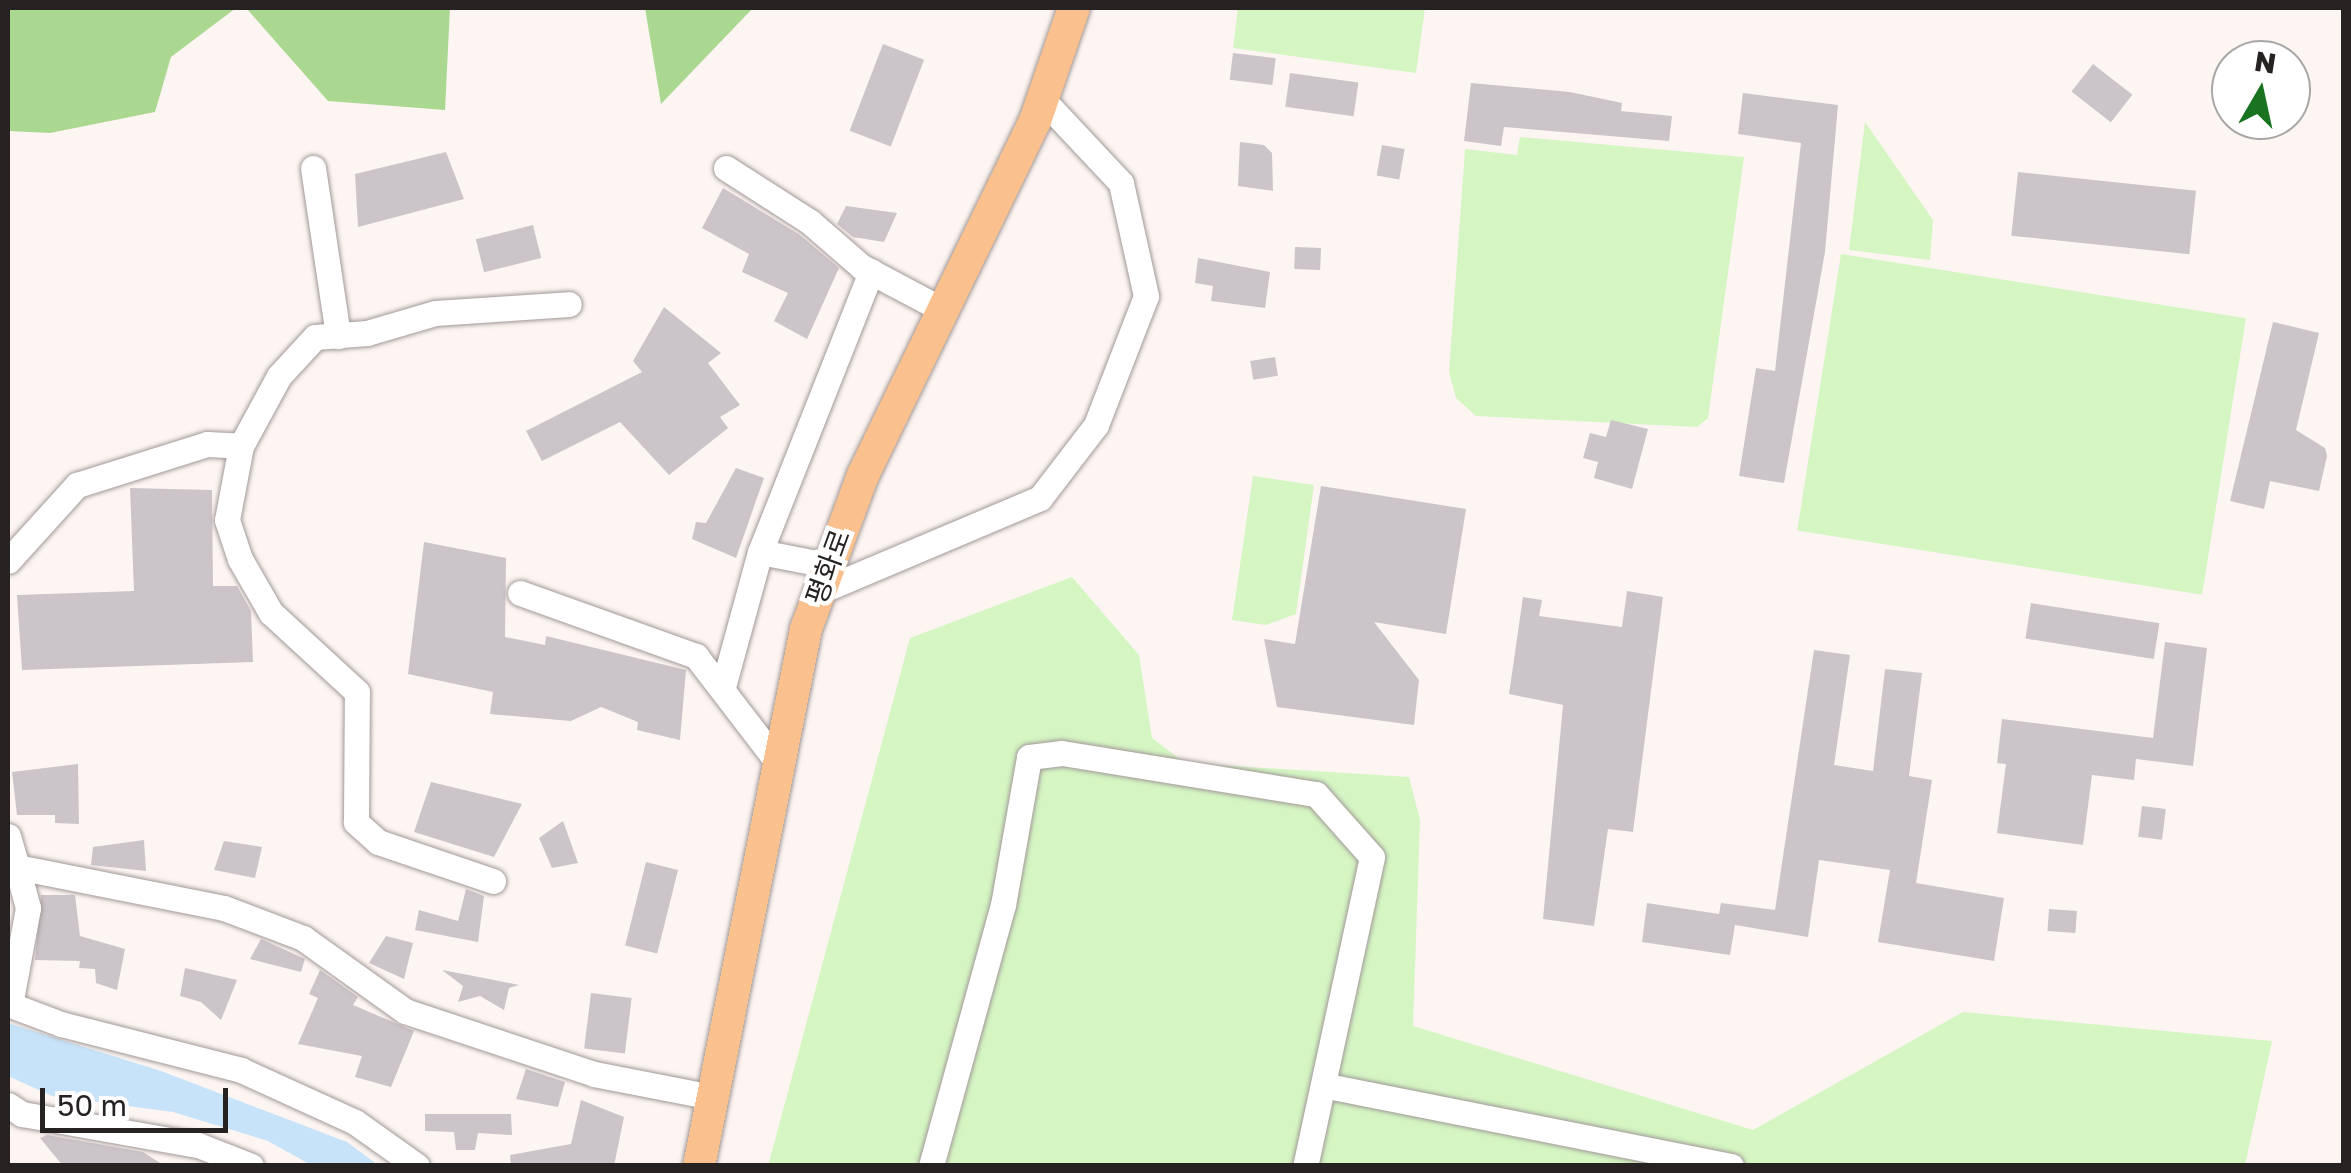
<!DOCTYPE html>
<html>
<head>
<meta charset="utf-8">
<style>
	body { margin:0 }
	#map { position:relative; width:2351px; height:1173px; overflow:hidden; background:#fdf5f2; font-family:"Golos Text","Noto Sans KR",sans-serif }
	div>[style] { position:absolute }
	.green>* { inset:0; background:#d5f5c3; transform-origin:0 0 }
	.forest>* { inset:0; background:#abd891 }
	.water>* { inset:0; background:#c7e3f9 }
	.building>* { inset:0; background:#cbc5c9; transform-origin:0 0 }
	.roads { filter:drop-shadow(0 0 2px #a19997) drop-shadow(0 0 2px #a19997) }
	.minor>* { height:25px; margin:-12.5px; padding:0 12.5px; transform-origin:12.5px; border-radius:12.5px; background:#fff }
	.major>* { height:32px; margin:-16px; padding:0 16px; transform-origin:16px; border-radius:16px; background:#fac18f }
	span { translate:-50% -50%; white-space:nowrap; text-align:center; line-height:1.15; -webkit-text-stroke:9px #fff; paint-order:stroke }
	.street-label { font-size:28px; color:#252221 }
	.frame { position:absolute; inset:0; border:10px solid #252221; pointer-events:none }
	.north { position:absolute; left:2211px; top:40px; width:100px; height:100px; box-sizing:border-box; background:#fff; border:2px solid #a8a7a6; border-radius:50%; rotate:9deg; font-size:28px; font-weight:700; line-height:40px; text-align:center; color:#252221 }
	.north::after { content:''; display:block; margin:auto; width:35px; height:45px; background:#197320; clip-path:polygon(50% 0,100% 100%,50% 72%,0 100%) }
	.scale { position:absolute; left:40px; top:1088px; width:188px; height:45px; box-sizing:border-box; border:5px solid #252221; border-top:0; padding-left:12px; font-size:30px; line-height:35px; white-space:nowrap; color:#252221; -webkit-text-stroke:8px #fff; paint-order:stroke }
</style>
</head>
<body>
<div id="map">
	<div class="green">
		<div style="clip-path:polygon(1238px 8px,1425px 8px,1416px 73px,1233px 48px)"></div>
		<div style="clip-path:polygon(1865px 122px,1933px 220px,1930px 260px,1849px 250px)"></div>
		<div style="clip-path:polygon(1520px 137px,1744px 157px,1708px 418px,1697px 427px,1476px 416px,1456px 398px,1449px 372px,1465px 149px,1517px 155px)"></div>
		<div style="left:1841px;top:254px;width:410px;height:280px;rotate:9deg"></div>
		<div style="clip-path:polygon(1253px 476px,1314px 485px,1296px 614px,1266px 625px,1232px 620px)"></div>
		<div style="clip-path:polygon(1072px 577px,1139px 655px,1152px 738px,1185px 763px,1409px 777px,1420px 820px,1413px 1026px,1753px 1130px,1963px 1012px,2272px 1041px,2245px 1165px,768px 1166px,910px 638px)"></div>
	</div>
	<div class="forest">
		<div style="clip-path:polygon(8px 8px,236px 8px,171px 57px,155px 112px,50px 133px,8px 131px)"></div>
		<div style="clip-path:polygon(246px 8px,450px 8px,445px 110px,328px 101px)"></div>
		<div style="clip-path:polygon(645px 8px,753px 8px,661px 104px)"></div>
	</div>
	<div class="water">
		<div style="clip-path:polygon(8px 1023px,161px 1071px,347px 1142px,378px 1165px,311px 1165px,268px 1141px,173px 1112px,52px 1096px,8px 1076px)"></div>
	</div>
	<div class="building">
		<div style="left:883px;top:44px;width:44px;height:93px;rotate:21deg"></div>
		<div style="left:1233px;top:53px;width:43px;height:27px;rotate:7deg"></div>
		<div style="left:2093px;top:64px;width:50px;height:35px;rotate:38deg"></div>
		<div style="left:1290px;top:73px;width:69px;height:34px;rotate:8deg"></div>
		<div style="clip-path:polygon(1471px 83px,1570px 92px,1622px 103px,1621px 111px,1672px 116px,1669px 141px,1504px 127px,1501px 146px,1464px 141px)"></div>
		<div style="clip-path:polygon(1743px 93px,1838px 105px,1825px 252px,1784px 483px,1739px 476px,1756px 368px,1775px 371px,1801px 143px,1738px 134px)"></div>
		<div style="clip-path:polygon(1240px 142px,1264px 145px,1272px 153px,1273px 191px,1238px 186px)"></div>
		<div style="left:1382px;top:145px;width:23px;height:31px;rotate:10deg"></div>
		<div style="clip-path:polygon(446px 152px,464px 199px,358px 227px,355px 174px)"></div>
		<div style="left:2018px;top:172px;width:179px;height:64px;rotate:6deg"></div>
		<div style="clip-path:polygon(723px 188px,800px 235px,839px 268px,807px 339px,774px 321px,788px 293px,742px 272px,749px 254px,702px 228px)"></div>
		<div style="clip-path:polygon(846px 206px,897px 213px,884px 242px,853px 237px,837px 224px)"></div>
		<div style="left:533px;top:225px;width:34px;height:59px;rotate:76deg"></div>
		<div style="left:1295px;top:247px;width:26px;height:22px;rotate:2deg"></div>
		<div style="clip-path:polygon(1198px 258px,1270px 272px,1265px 308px,1211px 301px,1213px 286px,1195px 283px)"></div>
		<div style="clip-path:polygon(664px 307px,721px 353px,708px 363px,740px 405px,720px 417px,728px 428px,669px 475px,620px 422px,542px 461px,526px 431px,642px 372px,633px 361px)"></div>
		<div style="clip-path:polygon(2273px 322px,2319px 333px,2296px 430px,2325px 448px,2327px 456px,2319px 491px,2270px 481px,2264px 509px,2230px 501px)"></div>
		<div style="left:1275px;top:357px;width:19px;height:25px;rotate:81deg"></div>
		<div style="clip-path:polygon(1611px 420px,1648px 429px,1632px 489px,1594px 478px,1598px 462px,1583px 458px,1590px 433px,1606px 437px)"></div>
		<div style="clip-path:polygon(736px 468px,764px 478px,736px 558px,692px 539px,696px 522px,706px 523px)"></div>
		<div style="clip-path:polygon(1321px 486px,1466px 509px,1446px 634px,1374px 622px,1419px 680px,1414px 725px,1277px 707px,1264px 639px,1295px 644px)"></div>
		<div style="clip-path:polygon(130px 488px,212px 490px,213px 586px,237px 586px,251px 611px,253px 662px,22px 670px,17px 595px,134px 591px)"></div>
		<div style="clip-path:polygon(424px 542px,506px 558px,505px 637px,545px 645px,546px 636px,686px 670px,680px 740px,637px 730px,638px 722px,601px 707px,571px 721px,490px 714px,493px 692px,408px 674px)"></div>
		<div style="clip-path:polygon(1627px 591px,1663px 597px,1633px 832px,1608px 829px,1594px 926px,1543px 919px,1563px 705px,1509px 694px,1523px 597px,1542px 600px,1539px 616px,1622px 627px)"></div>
		<div style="left:2031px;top:603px;width:130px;height:36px;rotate:9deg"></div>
		<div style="clip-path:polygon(2165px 642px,2207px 648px,2193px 766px,2136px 759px,2134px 780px,2092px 775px,2083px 845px,1997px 833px,2006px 764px,1997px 763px,2002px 719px,2153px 738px)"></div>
		<div style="clip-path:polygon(1814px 650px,1850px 655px,1834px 765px,1873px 771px,1885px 669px,1922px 673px,1909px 776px,1932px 780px,1916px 883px,2004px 898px,1994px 961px,1878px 942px,1890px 870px,1819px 860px,1808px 937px,1735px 925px,1730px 955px,1642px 942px,1647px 903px,1719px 914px,1721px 903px,1775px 910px)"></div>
		<div style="clip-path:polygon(78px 764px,79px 824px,55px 823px,55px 815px,17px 815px,12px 772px)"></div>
		<div style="clip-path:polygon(431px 782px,522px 804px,494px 857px,414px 832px)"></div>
		<div style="left:2142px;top:806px;width:24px;height:31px;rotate:7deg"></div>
		<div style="clip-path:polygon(563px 821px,578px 863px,552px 868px,539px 838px)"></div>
		<div style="clip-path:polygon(144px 840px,146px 871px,91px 865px,93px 847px)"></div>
		<div style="clip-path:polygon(224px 841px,262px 847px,255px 878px,214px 870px)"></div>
		<div style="left:646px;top:862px;width:33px;height:86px;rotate:14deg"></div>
		<div style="clip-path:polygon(466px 889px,484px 896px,478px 942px,415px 930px,419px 910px,458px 921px)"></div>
		<div style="clip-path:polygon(41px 895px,75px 895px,80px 936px,125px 949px,117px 990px,96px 983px,95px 969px,79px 968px,80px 961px,35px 960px)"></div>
		<div style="left:2049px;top:909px;width:28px;height:22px;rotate:4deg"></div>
		<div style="clip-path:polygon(386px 936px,413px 943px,404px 979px,369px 963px)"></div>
		<div style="clip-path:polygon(261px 939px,305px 959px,301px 972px,250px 959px)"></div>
		<div style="clip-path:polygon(185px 968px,237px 980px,221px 1020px,201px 1002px,180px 996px)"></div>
		<div style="clip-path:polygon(320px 970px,358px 997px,353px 1005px,414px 1031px,391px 1087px,355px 1077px,362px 1056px,298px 1044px,318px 998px,309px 994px)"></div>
		<div style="clip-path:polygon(442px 970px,484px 978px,519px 985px,509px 988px,504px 1010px,480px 996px,458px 1002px,463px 986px)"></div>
		<div style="left:591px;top:993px;width:41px;height:56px;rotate:7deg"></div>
		<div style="clip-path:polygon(526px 1069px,565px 1082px,558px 1107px,516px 1099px)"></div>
		<div style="clip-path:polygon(581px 1100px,624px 1117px,614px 1166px,511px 1166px,510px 1155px,571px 1144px)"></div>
		<div style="clip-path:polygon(425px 1114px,511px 1114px,512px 1135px,478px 1133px,475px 1150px,456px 1150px,454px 1132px,425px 1131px)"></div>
		<div style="clip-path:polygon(47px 1135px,143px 1152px,165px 1166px,63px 1166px,40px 1138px)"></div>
	</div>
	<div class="roads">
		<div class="minor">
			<div style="left:313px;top:168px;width:170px;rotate:81.5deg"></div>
			<div style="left:726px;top:168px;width:100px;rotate:32.7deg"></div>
			<div style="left:810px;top:222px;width:69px;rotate:40.9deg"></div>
			<div style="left:862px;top:267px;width:92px;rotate:28deg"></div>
			<div style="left:8px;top:561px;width:103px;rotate:-47.8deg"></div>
			<div style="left:77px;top:485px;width:136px;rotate:-17.5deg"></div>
			<div style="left:207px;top:444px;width:34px;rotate:3deg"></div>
			<div style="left:827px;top:565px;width:68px;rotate:-169deg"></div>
			<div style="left:760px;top:552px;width:302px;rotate:-68.4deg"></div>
			<div style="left:818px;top:592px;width:241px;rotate:-22.9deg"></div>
			<div style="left:1040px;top:498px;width:92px;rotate:-52.5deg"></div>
			<div style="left:1096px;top:425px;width:138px;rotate:-68.8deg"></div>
			<div style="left:1146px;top:296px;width:116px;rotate:-102.5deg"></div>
			<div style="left:1121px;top:183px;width:114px;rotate:-133.2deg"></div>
			<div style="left:520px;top:593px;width:187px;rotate:19.7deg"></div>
			<div style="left:696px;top:656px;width:130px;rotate:52.5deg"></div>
			<div style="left:723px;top:687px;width:140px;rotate:-74.7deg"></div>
			<div style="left:8px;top:836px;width:32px;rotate:74deg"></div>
			<div style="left:17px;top:867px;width:211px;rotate:11.2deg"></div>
			<div style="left:224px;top:908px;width:85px;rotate:20.8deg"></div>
			<div style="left:303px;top:938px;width:125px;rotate:35.6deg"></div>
			<div style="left:405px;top:1011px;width:199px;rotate:18.4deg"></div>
			<div style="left:594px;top:1074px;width:120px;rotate:11deg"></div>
			<div style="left:493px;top:881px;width:121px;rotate:-161.3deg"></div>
			<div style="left:378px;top:842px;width:30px;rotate:-138deg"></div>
			<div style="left:356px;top:822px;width:130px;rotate:-89.6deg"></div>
			<div style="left:357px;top:692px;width:117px;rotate:-137.4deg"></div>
			<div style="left:271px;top:613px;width:62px;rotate:-119.9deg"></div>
			<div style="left:240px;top:559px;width:41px;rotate:-108.4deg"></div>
			<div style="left:227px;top:520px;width:75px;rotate:-79.3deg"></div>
			<div style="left:241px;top:446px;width:80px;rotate:-61.5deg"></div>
			<div style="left:279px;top:376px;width:53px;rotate:-47.3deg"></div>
			<div style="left:315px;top:337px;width:52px;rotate:-4.4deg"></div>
			<div style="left:367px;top:333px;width:71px;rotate:-16.4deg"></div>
			<div style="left:435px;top:313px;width:134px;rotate:-3.8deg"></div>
			<div style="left:8px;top:1004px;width:57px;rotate:20.7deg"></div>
			<div style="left:61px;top:1024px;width:186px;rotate:14.3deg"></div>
			<div style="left:241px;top:1070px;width:125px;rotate:24.5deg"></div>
			<div style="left:355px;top:1122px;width:76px;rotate:35.4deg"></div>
			<div style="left:10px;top:1005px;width:99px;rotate:-79.5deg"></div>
			<div style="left:28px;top:908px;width:42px;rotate:-105deg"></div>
			<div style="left:1327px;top:1086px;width:412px;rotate:11.2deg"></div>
			<div style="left:8px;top:1105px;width:17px;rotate:33deg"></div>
			<div style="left:22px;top:1114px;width:179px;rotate:10deg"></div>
			<div style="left:198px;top:1145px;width:57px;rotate:21.6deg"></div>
			<div style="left:931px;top:1166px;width:271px;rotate:-74.6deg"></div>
			<div style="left:1003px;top:905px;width:150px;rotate:-80deg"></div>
			<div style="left:1029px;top:757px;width:33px;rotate:-7deg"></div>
			<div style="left:1062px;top:753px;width:257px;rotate:9.2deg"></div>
			<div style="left:1316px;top:794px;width:84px;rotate:48.4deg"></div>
			<div style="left:1372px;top:857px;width:316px;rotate:102.2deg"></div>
		</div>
		<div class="major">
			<div style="left:699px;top:1166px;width:548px;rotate:-78.73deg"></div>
			<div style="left:806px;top:629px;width:164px;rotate:-69.7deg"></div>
			<div style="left:863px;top:475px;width:394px;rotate:-64.1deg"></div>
			<div style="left:1035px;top:121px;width:120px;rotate:-71deg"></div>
		</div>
	</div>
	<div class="street-label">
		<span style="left:828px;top:567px;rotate:-70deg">평화로</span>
	</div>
	<div class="frame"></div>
	<div class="north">N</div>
	<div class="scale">50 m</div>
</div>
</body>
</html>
